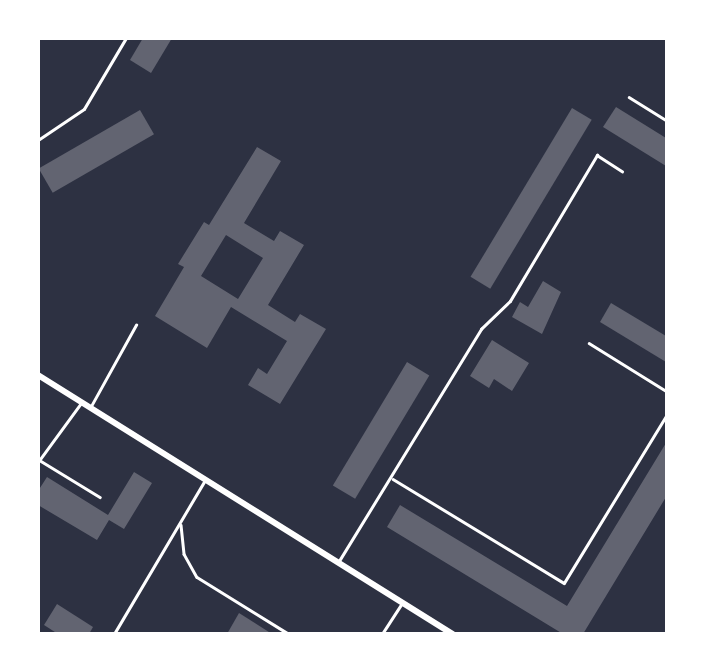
<!DOCTYPE html>
<html>
<head>
<meta charset="utf-8">
<style>
	body { margin:0 }
	#map { position:relative; width:705px; height:672px; overflow:hidden; background:#2d3142; font-family:"PT Sans",sans-serif }
	div>[style] { position:absolute }
	.building>* { inset:0; background:#626471; transform-origin:0 0 }
	.service>* { height:2.5px; margin:-1.25px; padding:0 1.25px; transform-origin:1.25px; border-radius:1.25px; background:#fff }
	.minor>* { height:6px; margin:-3px; padding:0 3px; transform-origin:3px; border-radius:3px; background:#fff }
	span { translate:-50% -50%; white-space:nowrap; text-align:center; line-height:1.15; -webkit-text-stroke:6px #fff; paint-order:stroke }
	.frame { position:absolute; inset:0; border:40px solid #fff; pointer-events:none }
</style>
</head>
<body>
<div id="map">
	<div class="building">
		<div style="clip-path:polygon(143px 38px,172px 38px,151px 73px,130px 60px)"></div>
		<div style="clip-path:polygon(616px 107px,666px 138px,666px 166px,603px 127px)"></div>
		<div style="left:572px;top:108px;width:23px;height:197px;rotate:31deg"></div>
		<div style="left:140px;top:110px;width:28px;height:117px;rotate:60deg"></div>
		<div style="clip-path:polygon(evenodd,257px 147px,281px 161px,244px 223px,274px 241px,280px 231px,304px 245px,268px 305px,295px 322px,300px 314px,326px 329px,280px 404px,248px 385px,258px 368px,267px 374px,287px 341px,231px 307px,207px 348px,155px 316px,184px 267px,178px 264px,204px 222px,209px 225px,257px 147px,226px 235px,263px 258px,238px 299px,201px 276px,226px 235px)"></div>
		<div style="clip-path:polygon(543px 281px,561px 292px,542px 334px,512px 317px,520px 302px,528px 307px)"></div>
		<div style="clip-path:polygon(611px 303px,666px 336px,666px 362px,600px 322px)"></div>
		<div style="clip-path:polygon(492px 340px,529px 363px,512px 391px,494px 379px,489px 388px,470px 376px)"></div>
		<div style="left:407px;top:362px;width:26px;height:144px;rotate:31deg"></div>
		<div style="clip-path:polygon(666px 443px,666px 497px,583px 634px,563px 634px,387px 527px,400px 505px,567px 606px)"></div>
		<div style="clip-path:polygon(134px 472px,152px 483px,124px 529px,109px 520px,97px 540px,38px 505px,38px 491px,47px 477px,108px 515px)"></div>
		<div style="clip-path:polygon(57px 604px,93px 627px,89px 634px,58px 634px,44px 625px)"></div>
		<div style="clip-path:polygon(239px 613px,272px 634px,227px 634px)"></div>
	</div>
	<div class="service">
		<div style="left:629px;top:97px;width:44px;rotate:31.9deg"></div>
		<div style="left:38px;top:140px;width:55px;rotate:-34deg"></div>
		<div style="left:84px;top:109px;width:82px;rotate:-59.4deg"></div>
		<div style="left:589px;top:343px;width:91px;rotate:31.9deg"></div>
		<div style="left:90px;top:408px;width:95px;rotate:-61deg"></div>
		<div style="left:41px;top:461px;width:69px;rotate:31.4deg"></div>
		<div style="left:38px;top:462px;width:73px;rotate:-53.9deg"></div>
		<div style="left:393px;top:479px;width:200px;rotate:31.3deg"></div>
		<div style="left:564px;top:583px;width:196px;rotate:-58.6deg"></div>
		<div style="left:181px;top:525px;width:29px;rotate:84deg"></div>
		<div style="left:184px;top:554px;width:26px;rotate:61deg"></div>
		<div style="left:197px;top:577px;width:108px;rotate:31.8deg"></div>
		<div style="left:339px;top:561px;width:272px;rotate:-58.5deg"></div>
		<div style="left:481px;top:329px;width:40px;rotate:-44deg"></div>
		<div style="left:510px;top:301px;width:170px;rotate:-59.2deg"></div>
		<div style="left:597px;top:155px;width:30px;rotate:33deg"></div>
		<div style="left:114px;top:634px;width:179px;rotate:-59.4deg"></div>
		<div style="left:382px;top:634px;width:37px;rotate:-57deg"></div>
	</div>
	<div class="minor">
		<div style="left:38px;top:375px;width:489px;rotate:32deg"></div>
	</div>
	<div class="frame"></div>
</div>
</body>
</html>
